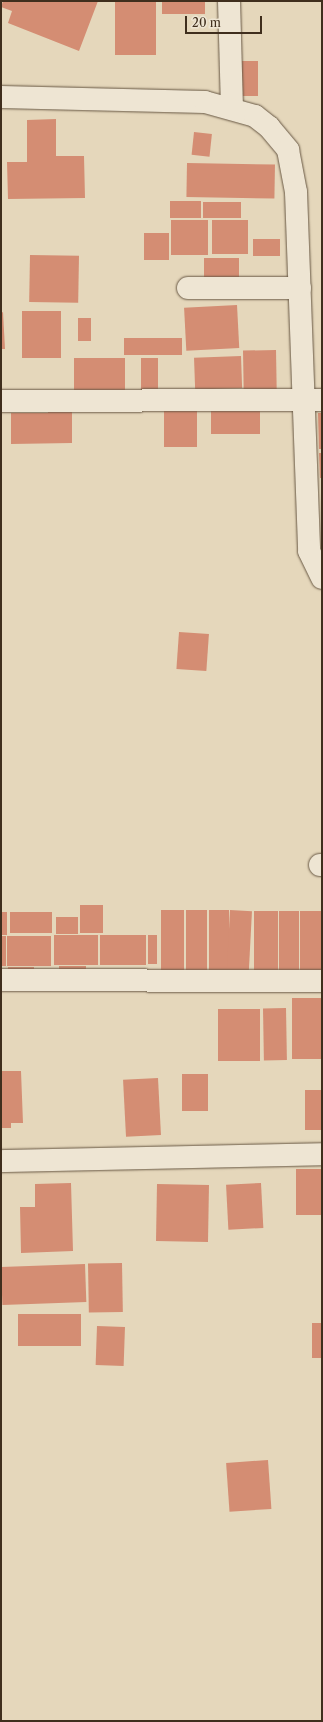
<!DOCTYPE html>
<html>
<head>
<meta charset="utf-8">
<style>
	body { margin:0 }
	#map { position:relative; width:323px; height:1722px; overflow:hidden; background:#e5d7bb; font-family:"Libre Caslon Text",serif }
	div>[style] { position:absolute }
	.building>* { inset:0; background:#d48d73; transform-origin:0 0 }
	.roads { filter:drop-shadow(0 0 1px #685844) drop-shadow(0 0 1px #685844) }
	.minor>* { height:22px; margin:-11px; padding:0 11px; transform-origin:11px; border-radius:11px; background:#eee5d3 }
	span { translate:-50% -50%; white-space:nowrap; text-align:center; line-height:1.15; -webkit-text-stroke:4px #eee5d3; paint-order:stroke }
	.frame { position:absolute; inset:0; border:2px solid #3f2e1d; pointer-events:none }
	.scale { position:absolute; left:185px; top:16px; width:77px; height:18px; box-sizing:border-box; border:2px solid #3f2e1d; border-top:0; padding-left:5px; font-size:12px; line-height:14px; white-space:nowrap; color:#3f2e1d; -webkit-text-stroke:3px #eee5d3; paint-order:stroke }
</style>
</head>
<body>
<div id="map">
	<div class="building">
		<div style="clip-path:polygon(3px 1px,98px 1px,79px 51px,8px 23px,12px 11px,1px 7px)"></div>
		<div style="left:115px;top:1px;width:41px;height:54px"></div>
		<div style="left:162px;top:1px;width:43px;height:13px"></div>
		<div style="left:240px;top:61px;width:18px;height:35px"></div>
		<div style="clip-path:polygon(56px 119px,56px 156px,84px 156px,85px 198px,8px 199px,7px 162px,27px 162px,27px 120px)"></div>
		<div style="left:194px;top:132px;width:18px;height:23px;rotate:6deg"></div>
		<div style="left:187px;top:163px;width:88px;height:34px;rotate:1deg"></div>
		<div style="left:170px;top:201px;width:31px;height:17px"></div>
		<div style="left:203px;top:202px;width:38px;height:16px"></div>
		<div style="left:171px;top:220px;width:37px;height:35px"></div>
		<div style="left:212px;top:220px;width:36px;height:34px"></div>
		<div style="left:144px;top:233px;width:25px;height:27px"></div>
		<div style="left:253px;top:239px;width:27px;height:17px"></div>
		<div style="left:30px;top:255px;width:49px;height:47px;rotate:1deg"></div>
		<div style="left:204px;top:258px;width:35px;height:24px"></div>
		<div style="left:237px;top:305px;width:43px;height:53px;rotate:87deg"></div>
		<div style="left:22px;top:311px;width:39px;height:47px"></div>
		<div style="clip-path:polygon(3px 312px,5px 349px,1px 349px,1px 313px)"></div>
		<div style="left:78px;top:318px;width:13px;height:23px"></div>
		<div style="left:124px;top:338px;width:58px;height:17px"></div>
		<div style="left:276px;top:350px;width:39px;height:33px;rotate:89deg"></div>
		<div style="left:241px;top:356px;width:32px;height:47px;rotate:88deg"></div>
		<div style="left:74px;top:358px;width:51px;height:33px"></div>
		<div style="left:141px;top:358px;width:17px;height:36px"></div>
		<div style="left:211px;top:403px;width:49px;height:31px"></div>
		<div style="clip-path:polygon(48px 408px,72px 408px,72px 443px,11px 444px,11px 413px,48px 413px)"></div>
		<div style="left:164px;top:411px;width:33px;height:36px"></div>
		<div style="clip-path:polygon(318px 413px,322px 413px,322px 449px,319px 449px)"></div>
		<div style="clip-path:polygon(319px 453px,322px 453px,322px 478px,320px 478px)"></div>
		<div style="left:179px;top:632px;width:30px;height:37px;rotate:4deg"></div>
		<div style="left:80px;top:905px;width:23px;height:28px"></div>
		<div style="left:161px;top:910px;width:23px;height:60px"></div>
		<div style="left:186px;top:910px;width:21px;height:60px"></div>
		<div style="left:209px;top:910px;width:20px;height:60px"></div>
		<div style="left:230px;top:910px;width:22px;height:60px;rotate:3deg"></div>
		<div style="left:254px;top:911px;width:24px;height:59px"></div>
		<div style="left:279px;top:911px;width:20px;height:59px"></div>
		<div style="left:300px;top:911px;width:22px;height:60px"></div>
		<div style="left:1px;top:912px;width:6px;height:23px"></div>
		<div style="left:52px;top:912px;width:21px;height:42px;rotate:90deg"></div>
		<div style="left:56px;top:917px;width:22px;height:17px"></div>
		<div style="left:98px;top:935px;width:30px;height:44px;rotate:90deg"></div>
		<div style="left:100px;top:935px;width:46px;height:30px"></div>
		<div style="left:148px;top:935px;width:9px;height:29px"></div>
		<div style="left:1px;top:936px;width:5px;height:30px"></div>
		<div style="left:7px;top:936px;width:44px;height:30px"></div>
		<div style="left:59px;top:966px;width:27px;height:12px"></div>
		<div style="left:34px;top:967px;width:9px;height:26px;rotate:90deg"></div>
		<div style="left:292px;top:998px;width:30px;height:61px"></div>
		<div style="left:286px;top:1008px;width:52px;height:23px;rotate:89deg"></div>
		<div style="left:260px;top:1009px;width:52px;height:42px;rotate:90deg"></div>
		<div style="clip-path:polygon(2px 1071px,21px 1071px,23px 1123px,11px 1123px,11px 1128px,1px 1128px)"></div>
		<div style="left:182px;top:1074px;width:26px;height:37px"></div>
		<div style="left:158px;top:1078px;width:57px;height:35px;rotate:87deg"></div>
		<div style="left:322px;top:1090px;width:40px;height:17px;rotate:90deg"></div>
		<div style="left:296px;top:1169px;width:26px;height:46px"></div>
		<div style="clip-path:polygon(71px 1183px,73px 1251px,21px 1253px,20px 1207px,35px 1207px,35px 1184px)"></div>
		<div style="left:261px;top:1183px;width:45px;height:35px;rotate:87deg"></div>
		<div style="left:157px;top:1184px;width:52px;height:57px;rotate:1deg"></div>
		<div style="left:122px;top:1263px;width:49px;height:34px;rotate:89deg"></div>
		<div style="left:85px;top:1264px;width:38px;height:84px;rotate:88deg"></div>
		<div style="left:18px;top:1314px;width:63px;height:32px"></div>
		<div style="left:312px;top:1323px;width:10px;height:35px"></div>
		<div style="left:97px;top:1326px;width:28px;height:39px;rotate:2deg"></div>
		<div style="left:268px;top:1460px;width:49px;height:42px;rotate:86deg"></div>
	</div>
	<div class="roads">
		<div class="minor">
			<div style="left:229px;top:1px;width:107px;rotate:88.4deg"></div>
			<div style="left:1px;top:97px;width:204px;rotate:1.4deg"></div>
			<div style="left:205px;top:102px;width:52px;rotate:15.6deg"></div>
			<div style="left:255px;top:116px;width:18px;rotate:38deg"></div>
			<div style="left:269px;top:127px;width:30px;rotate:50deg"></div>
			<div style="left:288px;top:150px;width:43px;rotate:79.2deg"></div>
			<div style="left:296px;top:192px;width:359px;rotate:87.9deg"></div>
			<div style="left:309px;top:551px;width:30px;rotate:64deg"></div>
			<div style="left:188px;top:288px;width:112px"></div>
			<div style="left:1px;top:401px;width:321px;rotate:-0.2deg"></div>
			<div style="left:320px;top:865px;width:2px"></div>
			<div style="left:1px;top:980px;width:321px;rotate:0.2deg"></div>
			<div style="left:1px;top:1161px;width:321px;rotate:-1.2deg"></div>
		</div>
	</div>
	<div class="frame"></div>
	<div class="scale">20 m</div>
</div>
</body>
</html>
